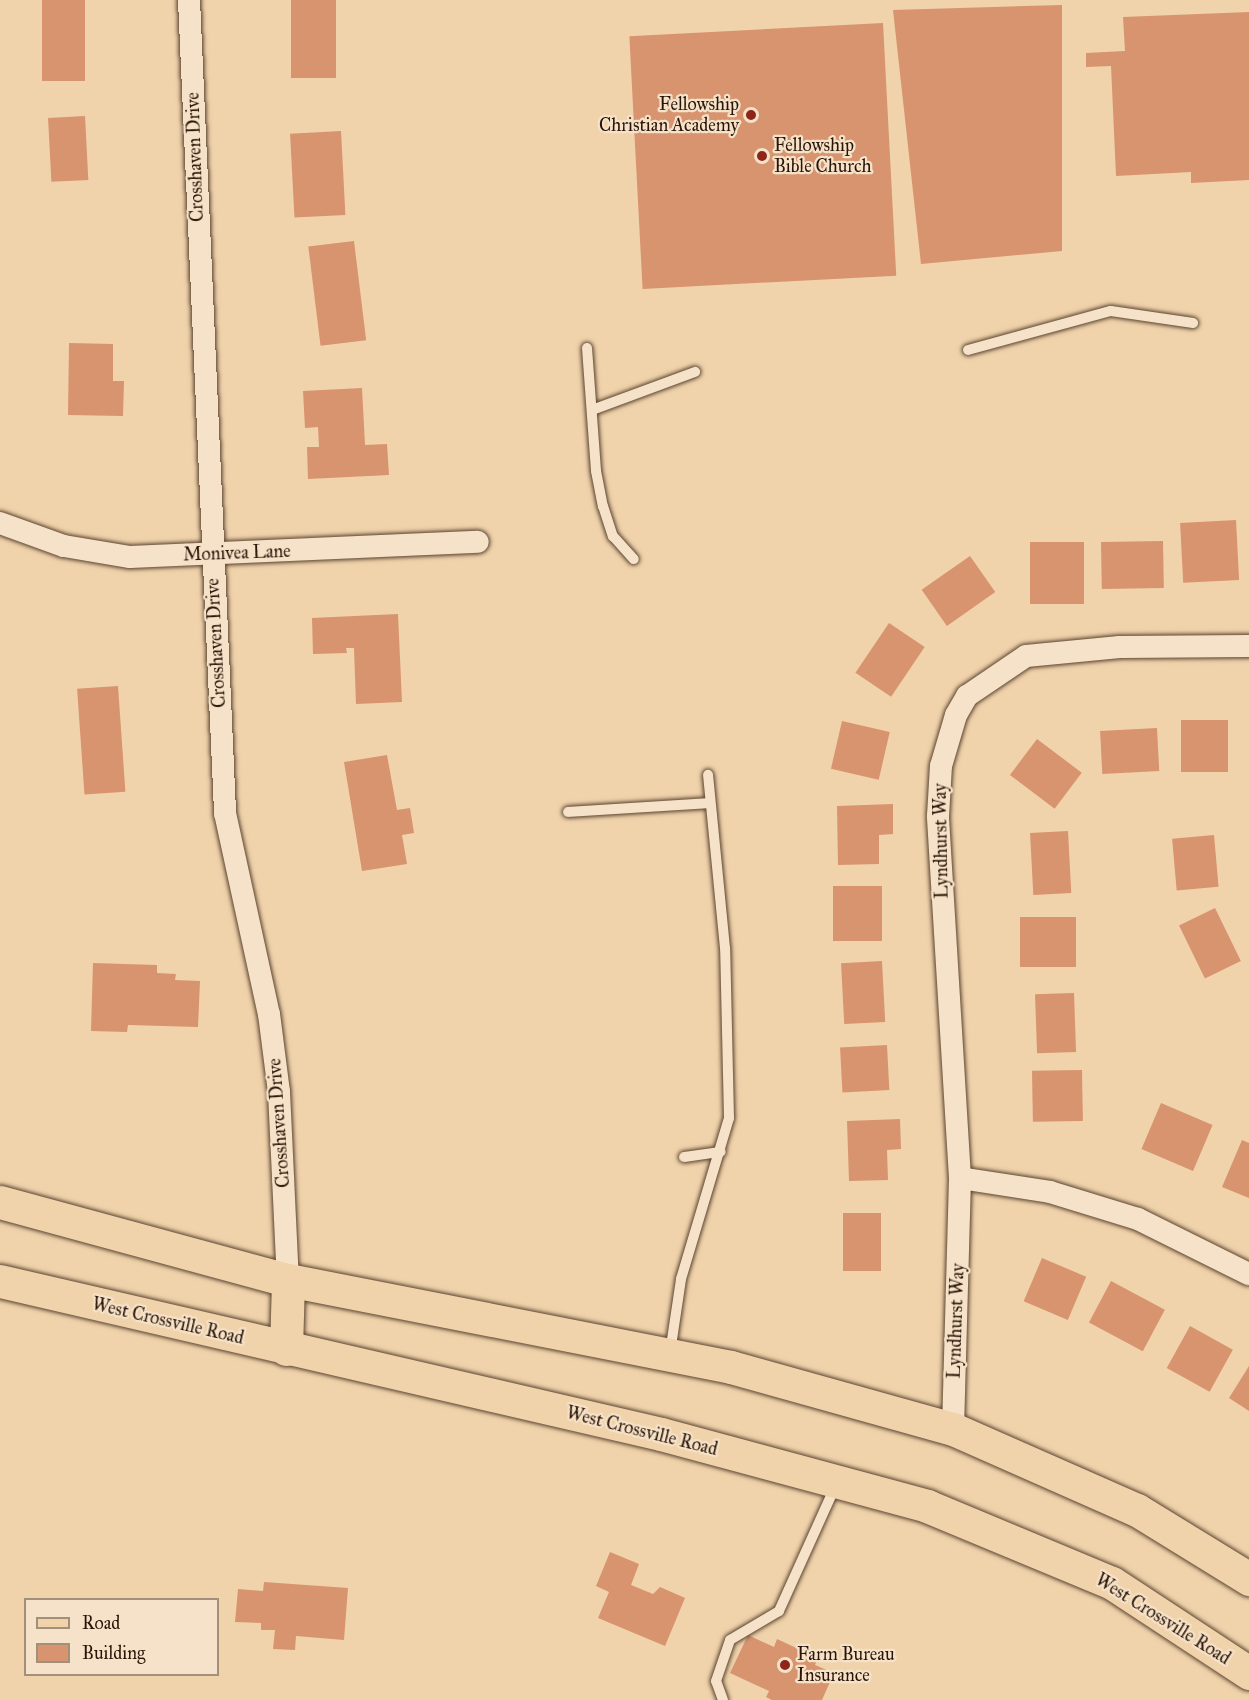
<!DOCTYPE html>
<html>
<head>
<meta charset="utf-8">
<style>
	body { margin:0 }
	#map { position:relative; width:1249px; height:1700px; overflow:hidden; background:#f0d3ab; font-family:"IM FELL Great Primer",serif }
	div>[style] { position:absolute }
	.building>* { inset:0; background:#d7946f; transform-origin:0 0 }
	.roads { filter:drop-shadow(0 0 2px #5b4430) drop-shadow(0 0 2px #5b4430) }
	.service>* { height:10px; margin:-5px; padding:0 5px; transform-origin:5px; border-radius:5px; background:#f5e2c8 }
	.minor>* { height:22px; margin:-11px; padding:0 11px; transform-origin:11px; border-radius:11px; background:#f5e2c8 }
	.primary>* { height:33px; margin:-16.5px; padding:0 16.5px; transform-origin:16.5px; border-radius:16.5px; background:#f0d3ab }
	.dots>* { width:16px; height:16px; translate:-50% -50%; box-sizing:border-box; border:3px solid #f5e2c8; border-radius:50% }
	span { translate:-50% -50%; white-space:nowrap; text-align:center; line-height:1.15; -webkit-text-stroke:4.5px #f5e2c8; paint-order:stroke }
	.poi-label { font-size:18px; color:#291407 }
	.right { translate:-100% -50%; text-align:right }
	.left { translate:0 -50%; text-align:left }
	.street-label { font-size:18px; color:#291407 }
	.legend { position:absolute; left:24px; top:1598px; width:195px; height:78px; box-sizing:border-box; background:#f5e2c8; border:2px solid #a3907b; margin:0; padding:8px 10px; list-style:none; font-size:18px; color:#291407 }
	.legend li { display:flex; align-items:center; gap:12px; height:30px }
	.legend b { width:30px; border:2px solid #a3907b }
</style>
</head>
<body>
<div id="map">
	<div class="building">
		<div style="left:42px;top:0;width:43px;height:81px"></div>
		<div style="left:291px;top:0;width:45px;height:78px"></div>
		<div style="clip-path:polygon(1062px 5px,1062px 251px,921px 264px,893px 10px)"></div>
		<div style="clip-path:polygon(1249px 12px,1249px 180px,1191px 183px,1191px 172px,1116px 176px,1111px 66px,1086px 67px,1086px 53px,1125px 51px,1123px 17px)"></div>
		<div style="left:883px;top:23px;width:253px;height:254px;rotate:87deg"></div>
		<div style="left:85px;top:116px;width:64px;height:37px;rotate:87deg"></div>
		<div style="left:341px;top:131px;width:84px;height:51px;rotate:87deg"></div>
		<div style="left:354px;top:241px;width:100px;height:46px;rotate:83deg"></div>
		<div style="clip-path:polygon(69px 343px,113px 344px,113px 381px,124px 381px,123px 416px,68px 415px)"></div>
		<div style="clip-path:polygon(362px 388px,365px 445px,387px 444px,389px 475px,308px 479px,307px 447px,319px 447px,318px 427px,305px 428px,303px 391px)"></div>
		<div style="left:1236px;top:520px;width:60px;height:56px;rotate:87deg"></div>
		<div style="left:1163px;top:541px;width:47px;height:62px;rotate:89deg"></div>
		<div style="left:1030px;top:542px;width:54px;height:62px"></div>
		<div style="left:970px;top:556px;width:44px;height:59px;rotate:55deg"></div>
		<div style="clip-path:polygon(398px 614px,402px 702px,356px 704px,354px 648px,346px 648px,347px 653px,313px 654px,312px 618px)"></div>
		<div style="left:889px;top:623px;width:43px;height:60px;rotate:34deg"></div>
		<div style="left:118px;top:686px;width:106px;height:41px;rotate:86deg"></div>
		<div style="left:1228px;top:720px;width:52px;height:47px;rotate:90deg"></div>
		<div style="left:842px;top:721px;width:49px;height:49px;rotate:13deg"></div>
		<div style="left:1157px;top:728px;width:43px;height:57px;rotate:87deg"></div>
		<div style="left:1037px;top:739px;width:56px;height:45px;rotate:37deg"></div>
		<div style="clip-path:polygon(387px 755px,397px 810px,410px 808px,414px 833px,402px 835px,407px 864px,362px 871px,344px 762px)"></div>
		<div style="clip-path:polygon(893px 804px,893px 834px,879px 835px,879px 864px,838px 865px,837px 806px)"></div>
		<div style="left:1068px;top:831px;width:62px;height:38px;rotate:87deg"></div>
		<div style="left:1214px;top:835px;width:52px;height:42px;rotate:85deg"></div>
		<div style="left:833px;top:886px;width:49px;height:55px"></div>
		<div style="left:1215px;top:908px;width:59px;height:40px;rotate:64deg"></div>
		<div style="left:1020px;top:917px;width:56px;height:50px"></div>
		<div style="left:882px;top:961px;width:61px;height:41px;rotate:87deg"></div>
		<div style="clip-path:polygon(93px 963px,157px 965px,157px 973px,176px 974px,175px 980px,200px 981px,198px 1027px,128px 1025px,127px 1032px,91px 1031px)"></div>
		<div style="left:1074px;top:993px;width:59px;height:39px;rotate:88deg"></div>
		<div style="left:887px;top:1045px;width:45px;height:47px;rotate:87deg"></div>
		<div style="left:1082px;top:1070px;width:51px;height:50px;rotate:89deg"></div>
		<div style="left:1161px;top:1103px;width:56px;height:50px;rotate:23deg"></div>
		<div style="clip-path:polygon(900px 1119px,901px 1149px,887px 1150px,888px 1180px,849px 1181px,847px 1121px)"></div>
		<div style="clip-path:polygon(1242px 1140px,1249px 1143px,1249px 1198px,1222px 1187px)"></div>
		<div style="left:843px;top:1213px;width:38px;height:58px"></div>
		<div style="left:1042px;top:1258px;width:48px;height:47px;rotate:23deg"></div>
		<div style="left:1111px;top:1281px;width:61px;height:47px;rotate:28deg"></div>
		<div style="left:1190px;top:1326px;width:49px;height:48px;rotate:29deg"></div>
		<div style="clip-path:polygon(1249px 1366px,1249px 1411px,1229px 1398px)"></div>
		<div style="clip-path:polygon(610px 1552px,639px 1564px,631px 1585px,653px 1594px,660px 1587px,685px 1598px,665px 1646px,598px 1618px,609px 1592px,596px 1586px)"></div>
		<div style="clip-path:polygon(264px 1582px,348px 1588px,344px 1640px,296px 1636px,295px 1650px,273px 1649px,275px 1630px,261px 1630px,261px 1623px,235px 1622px,238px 1589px,263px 1591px)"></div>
		<div style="clip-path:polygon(748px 1635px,774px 1647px,777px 1639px,818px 1658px,815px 1665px,834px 1673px,822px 1700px,772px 1700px,766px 1697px,769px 1691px,730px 1673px)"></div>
	</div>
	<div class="roads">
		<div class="service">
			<div style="left:587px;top:348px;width:123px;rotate:85.8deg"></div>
			<div style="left:596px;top:471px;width:36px;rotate:79deg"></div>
			<div style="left:603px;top:506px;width:32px;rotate:72deg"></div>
			<div style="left:613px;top:536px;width:31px;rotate:48deg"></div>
			<div style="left:968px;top:350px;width:148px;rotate:-15.3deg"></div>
			<div style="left:1111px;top:311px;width:83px;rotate:8.3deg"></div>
			<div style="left:592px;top:410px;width:110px;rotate:-20.3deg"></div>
			<div style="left:568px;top:812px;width:142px;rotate:-3.6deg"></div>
			<div style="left:684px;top:1157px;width:37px;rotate:-8deg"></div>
			<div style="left:670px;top:1353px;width:75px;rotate:-81.5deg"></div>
			<div style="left:681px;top:1279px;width:168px;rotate:-73.4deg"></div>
			<div style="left:729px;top:1118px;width:170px;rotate:-91.3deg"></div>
			<div style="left:725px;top:948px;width:174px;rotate:-95.6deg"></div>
			<div style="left:723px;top:1700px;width:20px;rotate:-110deg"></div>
			<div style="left:716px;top:1681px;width:43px;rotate:-71.1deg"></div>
			<div style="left:730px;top:1640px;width:57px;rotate:-30.6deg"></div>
			<div style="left:779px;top:1611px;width:138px;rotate:-65.7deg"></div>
		</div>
		<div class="minor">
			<div style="left:189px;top:0;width:814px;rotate:87.46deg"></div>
			<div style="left:225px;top:813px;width:206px;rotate:77.7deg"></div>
			<div style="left:269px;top:1014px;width:79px;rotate:82.7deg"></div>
			<div style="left:279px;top:1092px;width:188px;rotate:87.3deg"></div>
			<div style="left:0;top:523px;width:68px;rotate:19.8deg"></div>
			<div style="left:64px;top:546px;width:67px;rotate:9.5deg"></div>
			<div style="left:130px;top:557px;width:348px;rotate:-2.5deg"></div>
			<div style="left:960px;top:1178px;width:91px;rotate:8.8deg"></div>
			<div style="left:1050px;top:1192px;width:92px;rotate:17.1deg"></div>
			<div style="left:1138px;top:1219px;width:124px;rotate:26.4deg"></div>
			<div style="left:953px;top:1429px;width:251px;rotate:-88.4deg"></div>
			<div style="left:960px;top:1178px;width:363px;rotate:-93.5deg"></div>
			<div style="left:938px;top:816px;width:50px;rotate:-86.6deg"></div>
			<div style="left:941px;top:766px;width:53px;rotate:-73.6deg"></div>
			<div style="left:956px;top:715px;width:22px;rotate:-60deg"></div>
			<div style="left:967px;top:696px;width:71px;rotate:-34.1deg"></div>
			<div style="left:1026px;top:656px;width:94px;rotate:-5.5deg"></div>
			<div style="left:1120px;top:647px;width:129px;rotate:-0.4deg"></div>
		</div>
		<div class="primary">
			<div style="left:0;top:1202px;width:298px;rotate:15.2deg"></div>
			<div style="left:288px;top:1280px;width:451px;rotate:11.1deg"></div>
			<div style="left:731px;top:1367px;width:230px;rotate:15.6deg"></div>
			<div style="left:953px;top:1429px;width:201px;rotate:23.8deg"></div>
			<div style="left:1137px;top:1510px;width:132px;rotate:31.6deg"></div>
			<div style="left:0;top:1281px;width:678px;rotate:13.03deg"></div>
			<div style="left:661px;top:1434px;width:276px;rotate:15.1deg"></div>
			<div style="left:927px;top:1506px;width:200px;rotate:22.6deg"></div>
			<div style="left:1112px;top:1583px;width:164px;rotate:33.3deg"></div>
			<div style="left:286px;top:1349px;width:69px;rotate:-88.3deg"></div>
		</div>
	</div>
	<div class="dots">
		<div style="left:751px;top:115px;background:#8f2418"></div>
		<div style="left:762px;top:156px;background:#8f2418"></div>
		<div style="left:785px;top:1665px;background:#8f2418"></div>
	</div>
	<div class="poi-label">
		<span class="right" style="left:739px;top:115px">Fellowship<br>Christian Academy</span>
		<span class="left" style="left:774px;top:156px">Fellowship<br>Bible Church</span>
		<span class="left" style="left:797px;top:1665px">Farm Bureau<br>Insurance</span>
	</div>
	<div class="street-label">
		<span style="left:195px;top:157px;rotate:-92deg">Crosshaven Drive</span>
		<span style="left:237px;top:553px;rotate:-2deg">Monivea Lane</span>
		<span style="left:216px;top:643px;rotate:-93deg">Crosshaven Drive</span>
		<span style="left:941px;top:841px;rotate:-91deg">Lyndhurst Way</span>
		<span style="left:279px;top:1123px;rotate:-94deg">Crosshaven Drive</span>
		<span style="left:168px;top:1321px;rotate:13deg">West Crossville Road</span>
		<span style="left:956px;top:1321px;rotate:-88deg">Lyndhurst Way</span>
		<span style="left:642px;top:1431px;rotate:14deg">West Crossville Road</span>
		<span style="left:1163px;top:1619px;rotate:32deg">West Crossville Road</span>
	</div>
	<ul class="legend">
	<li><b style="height:8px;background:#f0d3ab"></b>Road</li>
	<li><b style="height:16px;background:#d7946f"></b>Building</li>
	</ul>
</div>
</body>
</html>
